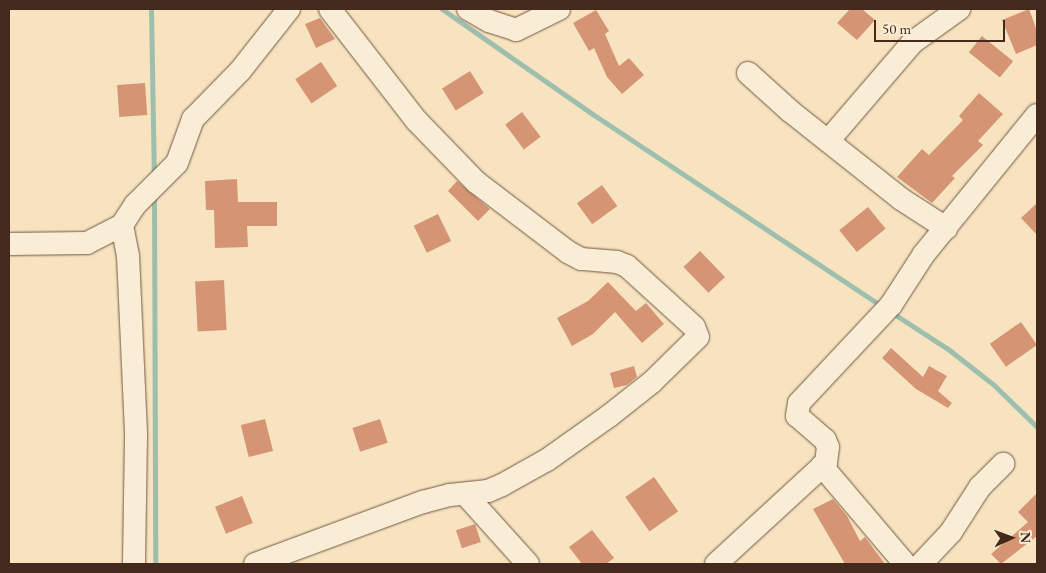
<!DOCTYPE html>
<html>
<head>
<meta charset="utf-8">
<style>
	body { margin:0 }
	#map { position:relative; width:1046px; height:573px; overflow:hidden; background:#f7e3bf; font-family:"EB Garamond",serif }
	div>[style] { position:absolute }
	.stream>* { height:5px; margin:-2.5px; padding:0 2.5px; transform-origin:2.5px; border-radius:2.5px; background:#9ebfad }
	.building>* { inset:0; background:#d59574; transform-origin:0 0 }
	.roads { filter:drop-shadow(0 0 1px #705845) drop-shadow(0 0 1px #705845) }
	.minor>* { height:22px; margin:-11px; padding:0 11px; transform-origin:11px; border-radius:11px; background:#faedd5 }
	span { translate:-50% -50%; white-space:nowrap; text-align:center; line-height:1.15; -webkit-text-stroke:4px #faedd5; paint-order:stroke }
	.frame { position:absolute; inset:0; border:10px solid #432a1c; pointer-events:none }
	.north { position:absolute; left:986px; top:513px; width:50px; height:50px; -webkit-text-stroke:4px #faedd5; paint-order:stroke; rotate:88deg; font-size:14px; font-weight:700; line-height:20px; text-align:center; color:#432a1c }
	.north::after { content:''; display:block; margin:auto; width:18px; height:22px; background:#432a1c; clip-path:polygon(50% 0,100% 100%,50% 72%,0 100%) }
	.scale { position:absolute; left:874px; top:20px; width:131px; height:22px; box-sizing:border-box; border:2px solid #432a1c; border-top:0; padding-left:6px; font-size:15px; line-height:18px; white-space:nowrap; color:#432a1c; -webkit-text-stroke:4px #faedd5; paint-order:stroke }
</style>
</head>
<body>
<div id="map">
	<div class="stream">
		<div style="left:151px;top:9px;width:167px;rotate:89deg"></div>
		<div style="left:442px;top:9px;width:185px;rotate:34.9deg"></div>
		<div style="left:594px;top:115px;width:346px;rotate:33.6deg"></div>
		<div style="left:154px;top:195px;width:369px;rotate:89.8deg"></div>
		<div style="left:891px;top:312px;width:68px;rotate:33deg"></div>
		<div style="left:948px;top:349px;width:58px;rotate:38deg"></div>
		<div style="left:994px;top:385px;width:60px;rotate:44.3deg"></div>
	</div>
	<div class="building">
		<div style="clip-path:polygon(850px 9px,862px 9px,875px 20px,857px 40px,837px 23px)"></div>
		<div style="clip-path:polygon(1029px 9px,1037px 31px,1037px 45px,1016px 54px,1002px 20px)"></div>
		<div style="clip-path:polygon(596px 10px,609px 31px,605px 34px,619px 66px,629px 58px,644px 75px,622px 94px,607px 77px,594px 48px,589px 51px,573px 23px)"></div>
		<div style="clip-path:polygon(320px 18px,335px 39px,316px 48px,305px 24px)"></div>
		<div style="left:982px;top:36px;width:40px;height:21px;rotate:39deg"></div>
		<div style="left:321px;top:62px;width:29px;height:31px;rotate:56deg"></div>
		<div style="left:470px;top:71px;width:26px;height:33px;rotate:58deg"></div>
		<div style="left:145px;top:83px;width:32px;height:28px;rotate:86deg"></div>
		<div style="clip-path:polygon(979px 93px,1003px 114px,978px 141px,983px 145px,952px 176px,955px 178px,932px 203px,897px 177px,922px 149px,929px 155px,963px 120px,959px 116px)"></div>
		<div style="left:522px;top:112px;width:31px;height:21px;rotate:53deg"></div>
		<div style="clip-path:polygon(237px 179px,238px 202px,277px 202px,277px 226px,247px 226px,248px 247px,215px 248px,214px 210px,206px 210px,205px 181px)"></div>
		<div style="clip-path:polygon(457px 181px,490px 209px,478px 221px,448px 191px)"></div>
		<div style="left:602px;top:185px;width:26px;height:31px;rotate:54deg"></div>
		<div style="clip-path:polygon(1037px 203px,1037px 235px,1021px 218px)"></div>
		<div style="left:868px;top:207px;width:28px;height:37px;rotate:51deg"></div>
		<div style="left:438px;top:214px;width:30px;height:27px;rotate:64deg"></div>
		<div style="left:700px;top:251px;width:36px;height:23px;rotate:46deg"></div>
		<div style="left:224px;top:280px;width:50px;height:29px;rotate:87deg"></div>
		<div style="clip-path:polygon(608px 282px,636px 311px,646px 303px,664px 324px,642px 343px,615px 312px,593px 334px,572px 346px,557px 318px,588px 301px)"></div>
		<div style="left:1021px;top:322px;width:28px;height:38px;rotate:55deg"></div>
		<div style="clip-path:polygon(891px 348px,923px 377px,929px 366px,947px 376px,938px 391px,952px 403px,948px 408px,916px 389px,882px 358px)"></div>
		<div style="clip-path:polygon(634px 366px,637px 377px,627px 385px,614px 388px,610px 373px)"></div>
		<div style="left:265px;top:419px;width:33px;height:25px;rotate:76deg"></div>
		<div style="left:380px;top:419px;width:25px;height:29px;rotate:72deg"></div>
		<div style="left:654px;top:477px;width:42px;height:35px;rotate:55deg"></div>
		<div style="clip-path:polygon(1037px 493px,1037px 536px,1001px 564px,991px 554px,1028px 522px,1018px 512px)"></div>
		<div style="left:242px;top:496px;width:29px;height:29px;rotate:68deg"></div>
		<div style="clip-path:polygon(833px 499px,847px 516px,860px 541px,865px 537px,885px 564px,845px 564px,813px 509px)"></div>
		<div style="left:475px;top:524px;width:19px;height:20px;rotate:72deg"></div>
		<div style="clip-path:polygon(592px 530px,614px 558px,606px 564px,582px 564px,569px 547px)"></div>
	</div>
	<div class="roads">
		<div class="minor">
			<div style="left:468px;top:9px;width:24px;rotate:30deg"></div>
			<div style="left:489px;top:21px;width:28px;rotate:18deg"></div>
			<div style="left:516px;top:30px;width:48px;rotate:-26deg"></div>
			<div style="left:748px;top:73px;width:57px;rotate:42.1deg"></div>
			<div style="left:790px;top:111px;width:142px;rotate:38.4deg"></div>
			<div style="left:901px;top:199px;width:54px;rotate:32.8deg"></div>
			<div style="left:828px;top:141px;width:130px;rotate:-49.4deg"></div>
			<div style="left:913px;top:42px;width:57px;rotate:-35.7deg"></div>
			<div style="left:122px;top:225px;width:32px;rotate:79deg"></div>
			<div style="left:128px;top:256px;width:179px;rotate:87.4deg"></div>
			<div style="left:136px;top:435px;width:129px;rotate:90.9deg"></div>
			<div style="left:9px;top:244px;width:78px;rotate:-0.7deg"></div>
			<div style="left:87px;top:243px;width:39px;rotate:-27deg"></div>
			<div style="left:122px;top:225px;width:24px;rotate:-57deg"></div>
			<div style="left:135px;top:205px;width:59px;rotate:-45deg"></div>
			<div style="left:177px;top:163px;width:47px;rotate:-70deg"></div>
			<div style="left:193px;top:119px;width:67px;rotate:-45.6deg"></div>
			<div style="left:240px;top:71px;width:79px;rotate:-51.7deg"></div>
			<div style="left:822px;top:466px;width:128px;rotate:49.7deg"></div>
			<div style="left:465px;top:494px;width:94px;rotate:48deg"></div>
			<div style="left:255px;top:564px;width:179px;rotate:-20.3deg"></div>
			<div style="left:423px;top:502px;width:28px;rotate:-15deg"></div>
			<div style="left:450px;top:495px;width:38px;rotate:-6deg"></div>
			<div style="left:488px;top:491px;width:15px;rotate:-23deg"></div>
			<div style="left:502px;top:485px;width:51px;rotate:-29.1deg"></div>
			<div style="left:547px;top:460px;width:76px;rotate:-35.4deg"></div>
			<div style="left:609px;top:416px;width:55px;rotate:-38.3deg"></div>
			<div style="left:652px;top:382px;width:64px;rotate:-44.4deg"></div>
			<div style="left:698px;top:337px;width:11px;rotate:-112deg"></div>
			<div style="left:694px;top:327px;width:91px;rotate:-137.7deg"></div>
			<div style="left:627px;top:266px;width:11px;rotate:-158deg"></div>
			<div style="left:617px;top:262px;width:36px;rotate:-175deg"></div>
			<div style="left:581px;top:259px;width:15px;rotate:-152deg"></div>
			<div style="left:568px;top:252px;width:116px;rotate:-142.7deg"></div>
			<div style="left:476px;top:182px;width:86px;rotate:-134.1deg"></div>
			<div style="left:416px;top:120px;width:140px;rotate:-127.8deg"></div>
			<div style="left:716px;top:564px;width:149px;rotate:-42.6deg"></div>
			<div style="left:826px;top:463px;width:16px;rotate:-83deg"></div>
			<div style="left:828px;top:447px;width:8px;rotate:-113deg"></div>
			<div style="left:825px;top:440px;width:37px;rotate:-139deg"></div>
			<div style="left:797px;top:416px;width:13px;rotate:-81deg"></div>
			<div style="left:799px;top:403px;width:134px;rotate:-46.8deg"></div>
			<div style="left:891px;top:305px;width:61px;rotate:-57.1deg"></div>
			<div style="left:924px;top:254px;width:179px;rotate:-50.9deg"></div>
			<div style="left:921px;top:564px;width:44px;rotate:-46.8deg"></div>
			<div style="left:951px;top:532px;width:54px;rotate:-57.2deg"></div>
			<div style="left:980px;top:487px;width:33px;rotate:-45deg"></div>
		</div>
	</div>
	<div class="frame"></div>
	<div class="north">N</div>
	<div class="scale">50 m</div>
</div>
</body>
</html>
